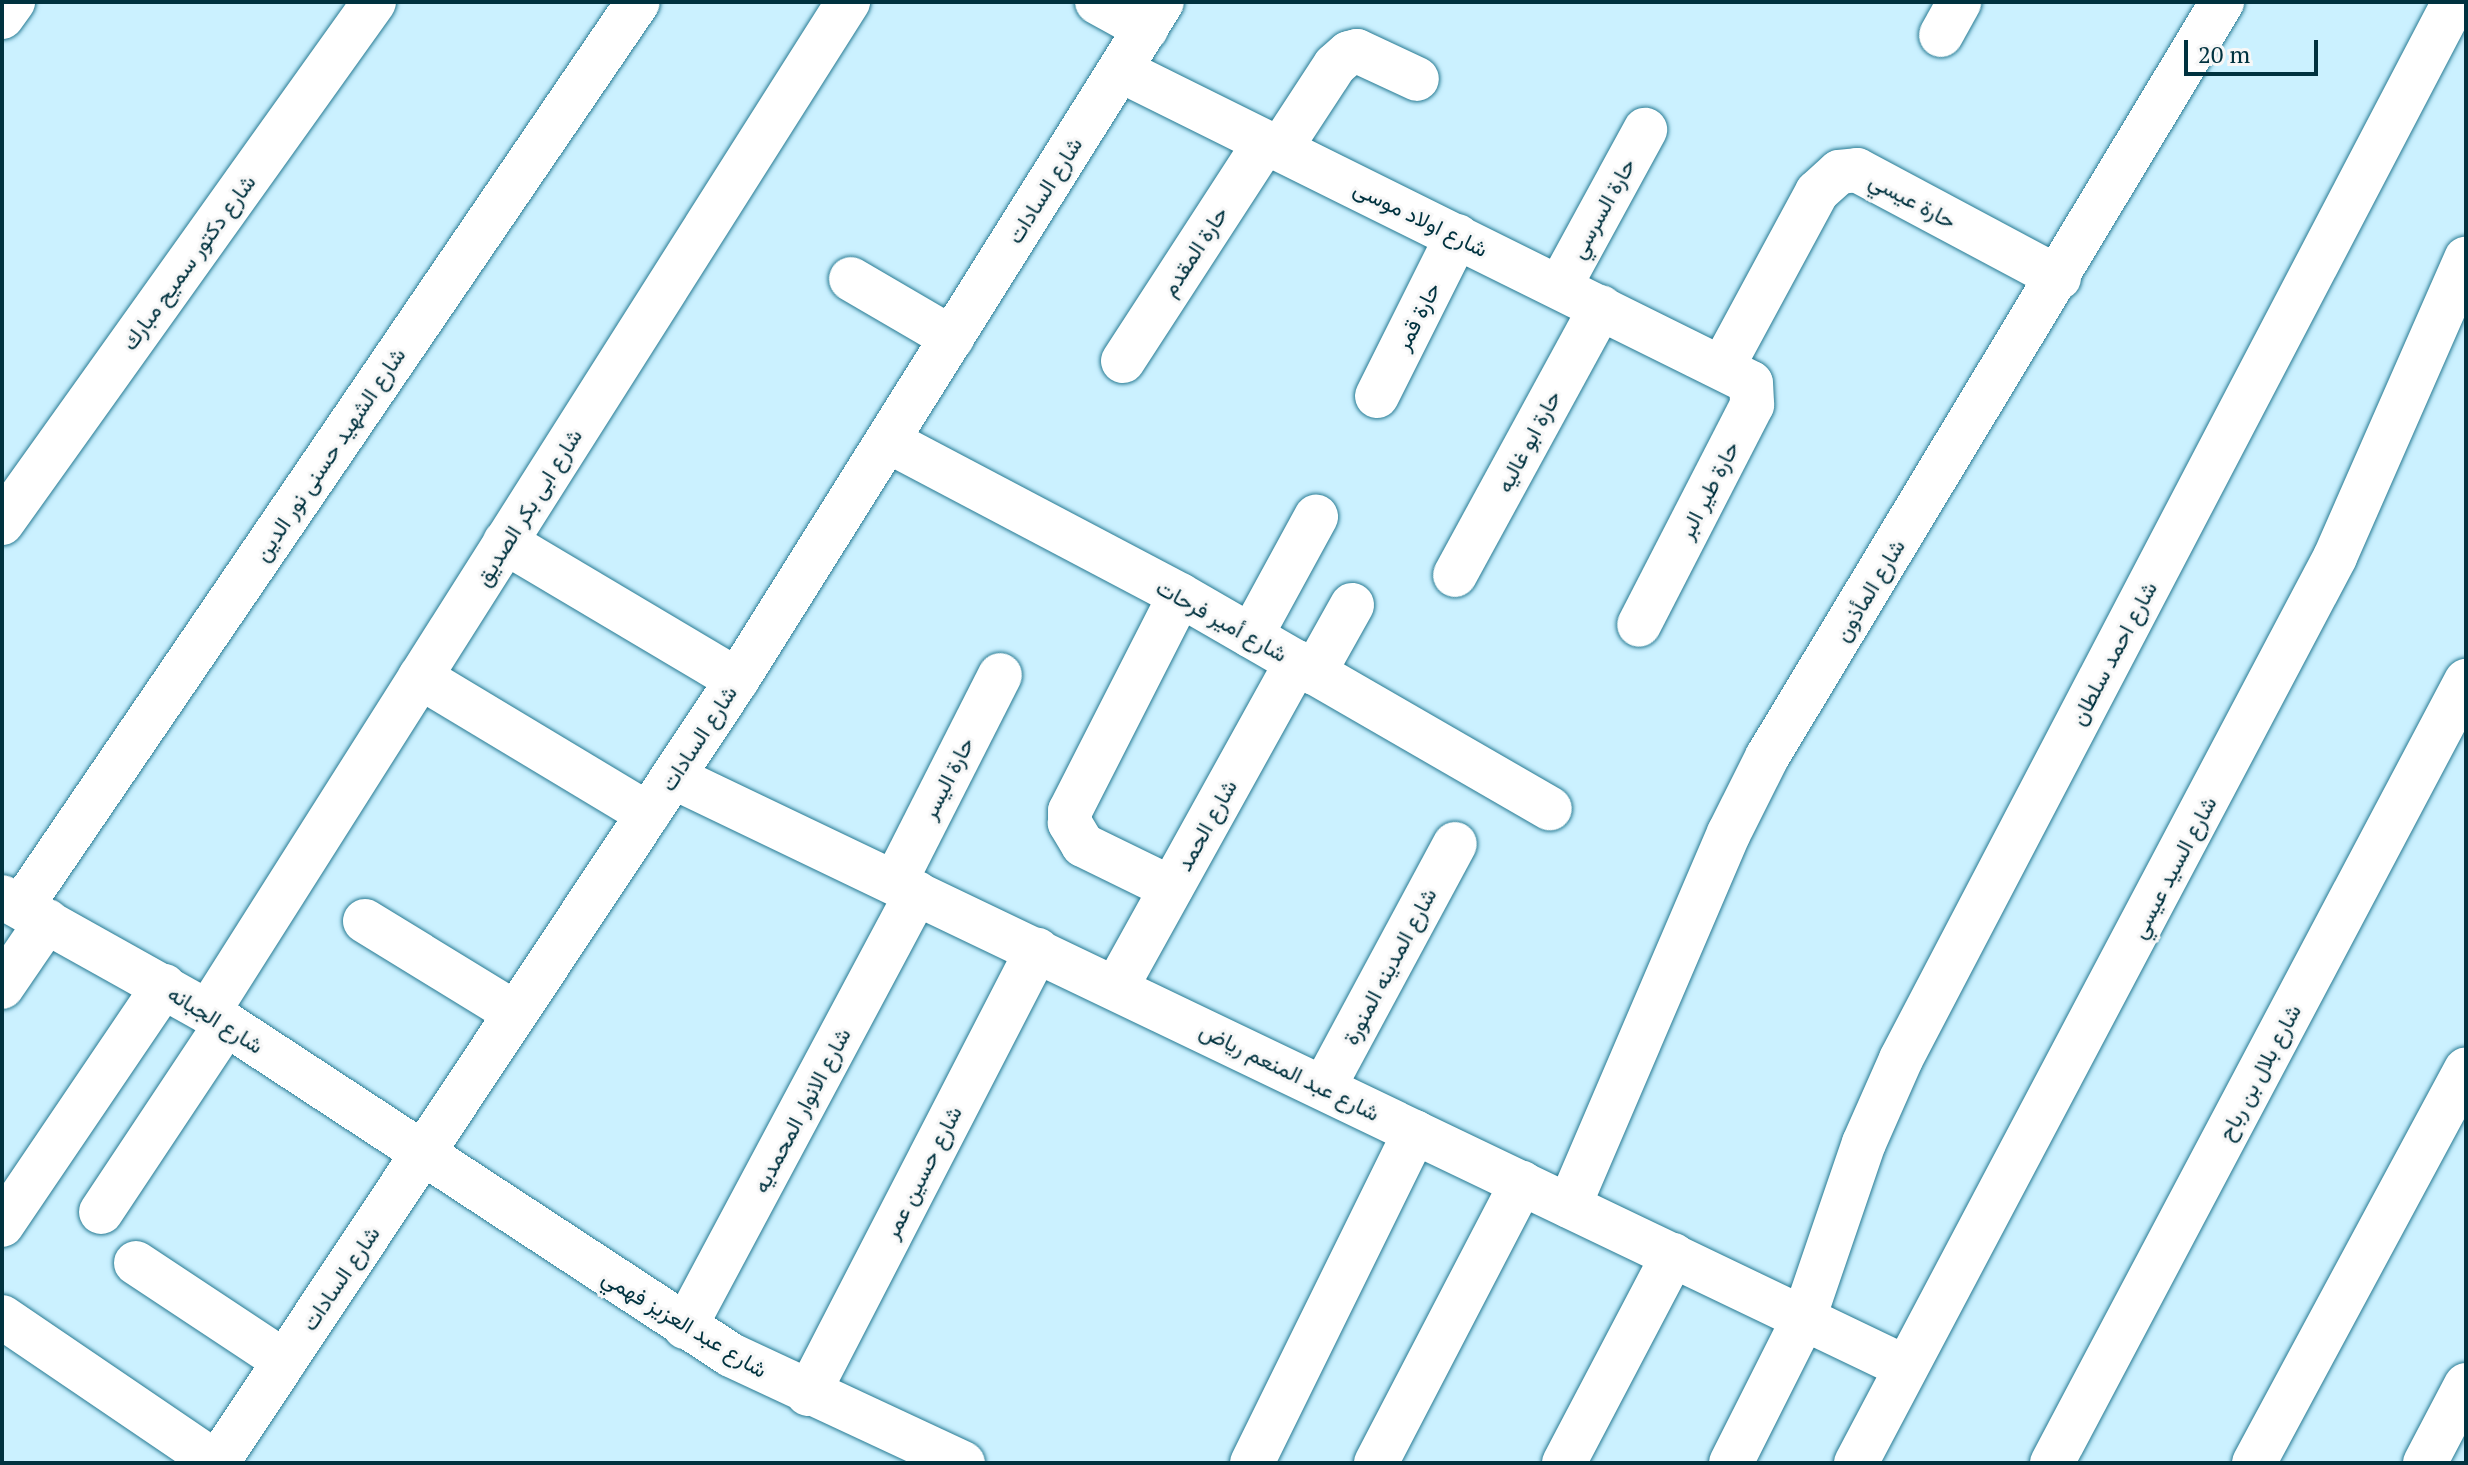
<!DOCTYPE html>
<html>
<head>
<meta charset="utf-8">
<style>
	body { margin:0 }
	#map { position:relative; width:2468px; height:1465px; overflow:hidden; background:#cbf1ff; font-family:"PT Serif",Vazirmatn,serif }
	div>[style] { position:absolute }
	.roads { filter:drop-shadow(0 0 2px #277a93) drop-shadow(0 0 2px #277a93) }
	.minor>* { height:44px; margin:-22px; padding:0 22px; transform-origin:22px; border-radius:22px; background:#fff }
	span { translate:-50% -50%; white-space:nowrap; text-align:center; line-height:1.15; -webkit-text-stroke:6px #f7f7f7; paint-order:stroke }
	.street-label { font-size:22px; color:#00323f }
	.frame { position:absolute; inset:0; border:4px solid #00323f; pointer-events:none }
	.scale { position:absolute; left:2184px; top:40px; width:134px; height:36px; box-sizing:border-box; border:4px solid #00323f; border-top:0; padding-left:10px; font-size:24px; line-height:28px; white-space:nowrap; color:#00323f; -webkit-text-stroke:6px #f7f7f7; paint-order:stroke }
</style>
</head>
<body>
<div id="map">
	<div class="roads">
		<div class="minor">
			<div style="left:1097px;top:2px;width:56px;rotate:28.9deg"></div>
			<div style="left:2px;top:17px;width:19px;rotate:-54deg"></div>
			<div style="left:1941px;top:35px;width:38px;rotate:-61deg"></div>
			<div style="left:1120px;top:70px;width:704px;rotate:26.38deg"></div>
			<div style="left:1751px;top:383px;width:22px;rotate:87deg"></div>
			<div style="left:1752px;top:405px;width:247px;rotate:117.2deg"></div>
			<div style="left:1280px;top:149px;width:100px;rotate:-56.8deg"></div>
			<div style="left:1335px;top:65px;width:18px;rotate:-41deg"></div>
			<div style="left:1349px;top:53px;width:8px;rotate:-14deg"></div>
			<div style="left:1357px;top:51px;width:66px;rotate:25deg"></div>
			<div style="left:851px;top:279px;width:117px;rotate:30.3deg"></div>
			<div style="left:1560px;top:286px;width:178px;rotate:-61.4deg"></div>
			<div style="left:1123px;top:361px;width:261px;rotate:-57deg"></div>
			<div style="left:1723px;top:366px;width:198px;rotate:-61.6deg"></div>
			<div style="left:1817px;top:192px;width:30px;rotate:-42deg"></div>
			<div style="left:1839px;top:172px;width:18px;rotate:-6deg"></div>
			<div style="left:1857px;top:170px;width:229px;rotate:28.1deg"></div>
			<div style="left:1377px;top:396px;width:179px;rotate:-63.4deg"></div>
			<div style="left:888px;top:441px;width:330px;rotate:27.8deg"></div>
			<div style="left:1180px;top:595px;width:427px;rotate:30deg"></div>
			<div style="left:2px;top:523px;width:640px;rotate:-54.47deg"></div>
			<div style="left:505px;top:542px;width:270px;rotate:30.7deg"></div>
			<div style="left:1455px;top:575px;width:305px;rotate:-61.4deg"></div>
			<div style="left:1251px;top:636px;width:136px;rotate:-61.4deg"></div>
			<div style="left:1314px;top:673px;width:78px;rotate:-60.8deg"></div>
			<div style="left:420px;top:677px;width:266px;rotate:31deg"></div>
			<div style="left:673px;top:777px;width:1366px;rotate:25.59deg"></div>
			<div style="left:895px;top:882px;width:232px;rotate:-63.1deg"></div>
			<div style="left:1171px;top:888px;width:98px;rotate:-154deg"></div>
			<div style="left:1083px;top:845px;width:26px;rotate:-121deg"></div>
			<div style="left:1070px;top:823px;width:12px;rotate:-90deg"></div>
			<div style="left:1070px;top:811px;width:242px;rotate:-63deg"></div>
			<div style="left:2px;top:897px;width:236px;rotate:29.2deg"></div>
			<div style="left:208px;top:1012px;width:625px;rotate:33.26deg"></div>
			<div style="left:731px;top:1355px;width:256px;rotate:25deg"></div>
			<div style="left:21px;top:907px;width:1095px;rotate:-55.72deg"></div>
			<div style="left:365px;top:921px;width:176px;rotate:31.5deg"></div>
			<div style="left:2px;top:987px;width:80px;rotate:-55.7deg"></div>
			<div style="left:1116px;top:988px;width:373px;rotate:-61deg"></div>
			<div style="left:208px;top:1012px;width:1196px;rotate:-57.64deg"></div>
			<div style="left:1324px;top:1087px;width:276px;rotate:-61.7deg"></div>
			<div style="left:1569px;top:1206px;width:406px;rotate:-66.8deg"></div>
			<div style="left:1729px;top:833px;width:85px;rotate:-63.4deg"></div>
			<div style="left:1767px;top:757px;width:882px;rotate:-58.92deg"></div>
			<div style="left:101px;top:1212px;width:226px;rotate:-56.4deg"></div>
			<div style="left:2px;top:1225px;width:289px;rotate:-55.9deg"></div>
			<div style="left:136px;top:1263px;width:178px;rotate:33.5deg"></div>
			<div style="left:2px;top:1317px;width:260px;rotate:34.2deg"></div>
			<div style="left:685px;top:1327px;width:492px;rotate:-61.9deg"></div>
			<div style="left:808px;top:1394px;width:500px;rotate:-62.7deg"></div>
			<div style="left:217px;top:1463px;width:940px;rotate:-56.41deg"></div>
			<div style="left:737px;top:680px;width:800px;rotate:-57.92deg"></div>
			<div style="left:1252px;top:1463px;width:369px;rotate:-63.8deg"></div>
			<div style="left:1376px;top:1463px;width:316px;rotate:-62.5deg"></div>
			<div style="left:1564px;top:1463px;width:235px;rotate:-62.3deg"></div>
			<div style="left:1731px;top:1463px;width:162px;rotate:-63.3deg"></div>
			<div style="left:1804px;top:1318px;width:185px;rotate:-71.1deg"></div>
			<div style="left:1864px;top:1143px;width:92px;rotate:-66.2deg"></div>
			<div style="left:1901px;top:1059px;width:1193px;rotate:-62.38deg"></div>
			<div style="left:1856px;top:1463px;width:1025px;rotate:-62.13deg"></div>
			<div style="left:2335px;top:557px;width:326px;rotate:-66.3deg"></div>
			<div style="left:2052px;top:1463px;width:885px;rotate:-62.1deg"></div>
			<div style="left:2254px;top:1463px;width:447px;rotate:-61.7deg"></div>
			<div style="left:2425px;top:1463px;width:88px;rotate:-62.3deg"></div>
		</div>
	</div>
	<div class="street-label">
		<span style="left:1044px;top:190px;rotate:-58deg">شارع السادات</span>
		<span style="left:1913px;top:200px;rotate:28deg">حارة عيسي</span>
		<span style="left:1602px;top:208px;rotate:-61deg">حارة السرسي</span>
		<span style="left:1421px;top:218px;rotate:26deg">شارع اولاد موسى</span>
		<span style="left:1194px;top:251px;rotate:-57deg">حارة المقدم</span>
		<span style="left:188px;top:262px;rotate:-54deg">شارع دكتور سميح مبارك</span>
		<span style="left:1417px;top:316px;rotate:-63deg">حارة قمر</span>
		<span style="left:1528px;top:441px;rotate:-62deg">حارة ابو غاليه</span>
		<span style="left:329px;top:454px;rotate:-56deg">شارع الشهيد حسنى نور الدين</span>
		<span style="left:1708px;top:490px;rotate:-63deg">حارة طير البر</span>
		<span style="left:528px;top:507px;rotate:-58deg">شارع ابى بكر الصديق</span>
		<span style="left:1869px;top:590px;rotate:-59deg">شارع المأذون</span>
		<span style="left:1222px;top:620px;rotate:29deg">شارع أمير فرحات</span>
		<span style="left:2113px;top:653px;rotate:-62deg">شارع احمد سلطان</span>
		<span style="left:698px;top:738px;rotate:-57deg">شارع السادات</span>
		<span style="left:947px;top:778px;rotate:-63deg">حارة اليسر</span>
		<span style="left:1206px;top:825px;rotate:-61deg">شارع الحمد</span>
		<span style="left:2173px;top:867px;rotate:-62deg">شارع السيد عيسي</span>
		<span style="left:1389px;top:966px;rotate:-62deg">شارع المدينه المنورة</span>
		<span style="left:216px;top:1019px;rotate:32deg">شارع الجبانه</span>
		<span style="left:1290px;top:1071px;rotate:26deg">شارع عبد المنعم رياض</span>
		<span style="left:2259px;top:1072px;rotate:-62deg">شارع بلال بن رباح</span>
		<span style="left:801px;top:1110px;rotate:-62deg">شارع الانوار المحمديه</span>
		<span style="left:922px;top:1172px;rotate:-63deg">شارع حسين عمر</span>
		<span style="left:340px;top:1278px;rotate:-56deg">شارع السادات</span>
		<span style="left:685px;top:1323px;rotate:31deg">شارع عبد العزيز فهمي</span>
	</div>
	<div class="frame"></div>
	<div class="scale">20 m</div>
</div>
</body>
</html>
